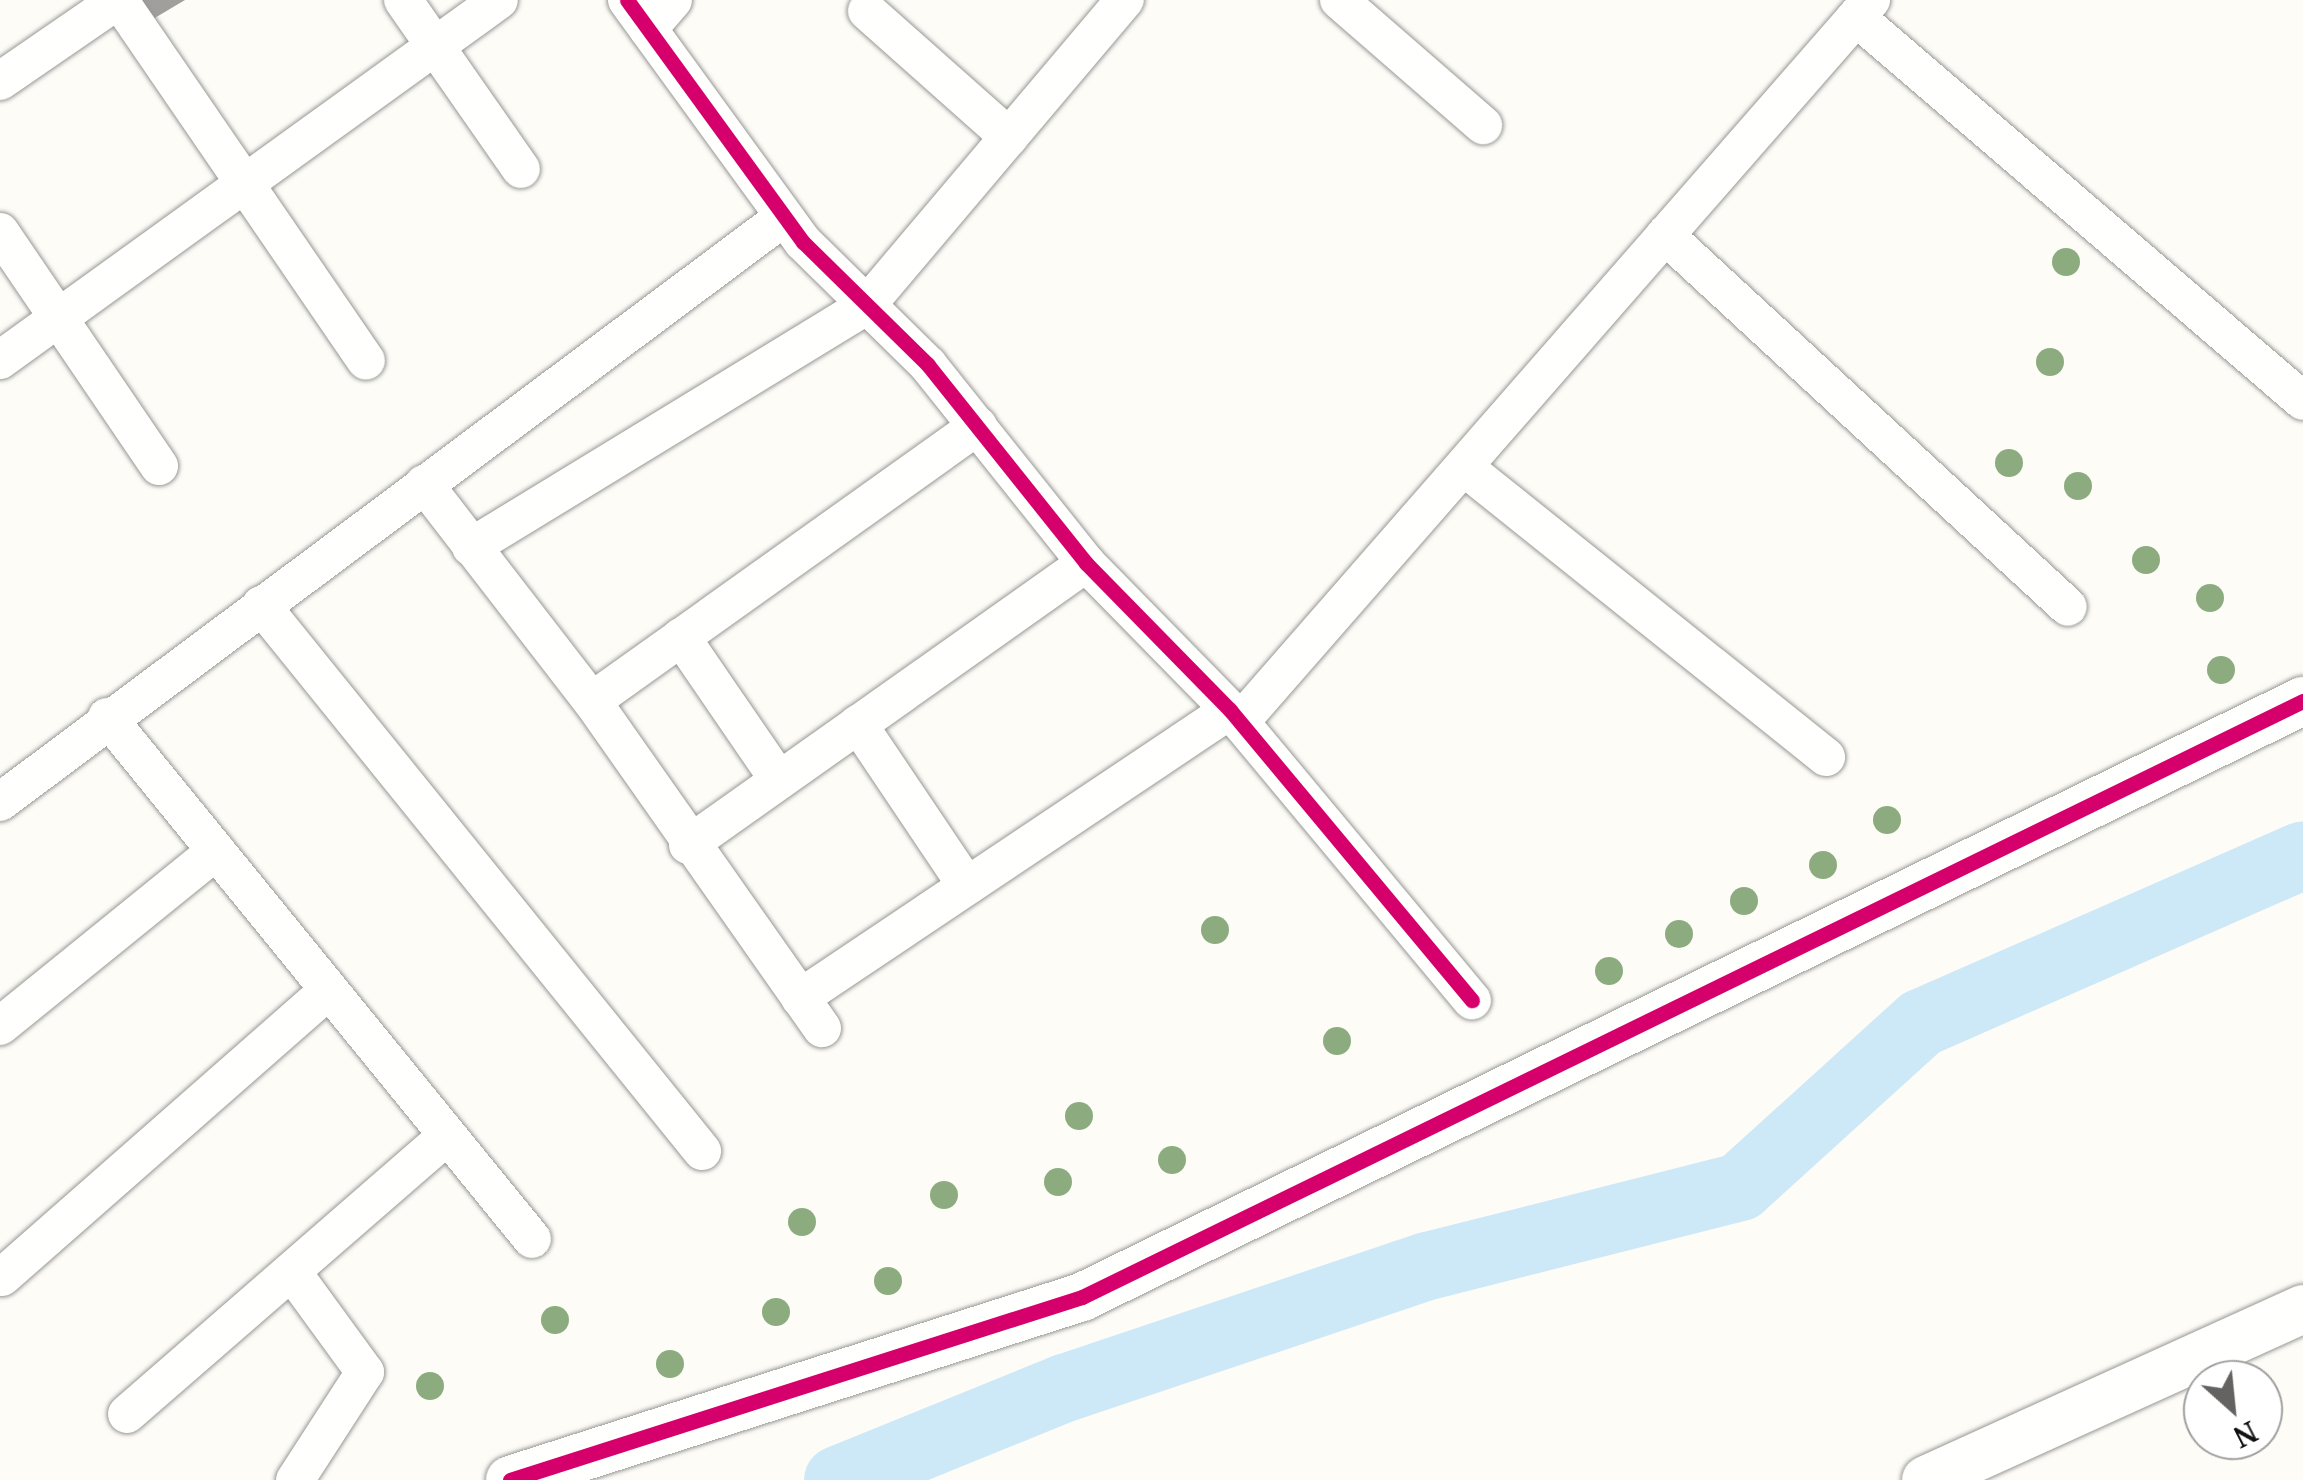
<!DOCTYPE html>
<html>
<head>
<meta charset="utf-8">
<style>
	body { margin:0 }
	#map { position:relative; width:2303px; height:1480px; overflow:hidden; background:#fdfcf7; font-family:"Noto Serif",serif }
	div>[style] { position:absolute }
	.river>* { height:68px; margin:-34px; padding:0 34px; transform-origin:34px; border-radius:34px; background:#cde8f7 }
	.building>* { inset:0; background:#a19f9c }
	.roads { filter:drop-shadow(0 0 2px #979795) drop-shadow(0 0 2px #979795) }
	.minor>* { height:38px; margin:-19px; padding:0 19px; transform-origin:19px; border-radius:19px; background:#fffffe }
	.tertiary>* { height:48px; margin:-24px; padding:0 24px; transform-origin:24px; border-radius:24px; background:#fffffe }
	.cycleway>* { height:15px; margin:-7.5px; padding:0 7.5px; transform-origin:7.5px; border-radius:7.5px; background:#d6006c }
	.trees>* { width:28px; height:28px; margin:-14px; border-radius:50%; background:#8cac80 }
	span { translate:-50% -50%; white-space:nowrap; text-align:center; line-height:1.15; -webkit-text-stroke:10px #fff; paint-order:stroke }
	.north { position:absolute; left:2183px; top:1360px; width:100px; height:100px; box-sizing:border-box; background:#fff; border:2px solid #a0a0a0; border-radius:50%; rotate:153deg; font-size:28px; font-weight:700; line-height:40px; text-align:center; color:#111 }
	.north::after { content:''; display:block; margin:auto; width:35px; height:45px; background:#646362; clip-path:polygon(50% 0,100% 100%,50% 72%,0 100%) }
</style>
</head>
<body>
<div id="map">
	<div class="river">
		<div style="left:838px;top:1480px;width:245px;rotate:-22.1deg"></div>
		<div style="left:1065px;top:1388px;width:383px;rotate:-18.6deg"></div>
		<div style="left:1428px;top:1266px;width:322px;rotate:-14.2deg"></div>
		<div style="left:1740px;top:1187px;width:244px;rotate:-42.2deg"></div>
		<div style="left:1921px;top:1023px;width:417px;rotate:-23.7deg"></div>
	</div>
	<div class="building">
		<div style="clip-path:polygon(142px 0,185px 0,153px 19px)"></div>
	</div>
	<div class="roads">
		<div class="minor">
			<div style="left:119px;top:0;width:437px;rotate:55.6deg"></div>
			<div style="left:403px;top:0;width:206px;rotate:55.1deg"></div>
			<div style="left:627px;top:0;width:299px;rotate:54deg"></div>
			<div style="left:803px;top:242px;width:175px;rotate:44.5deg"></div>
			<div style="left:928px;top:365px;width:253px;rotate:51.4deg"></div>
			<div style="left:1086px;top:563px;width:206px;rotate:45.6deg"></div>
			<div style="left:1230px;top:710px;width:378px;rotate:50.2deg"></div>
			<div style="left:1339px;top:0;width:191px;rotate:41deg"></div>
			<div style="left:867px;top:11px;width:190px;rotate:41.6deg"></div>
			<div style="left:1856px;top:17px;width:589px;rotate:40.66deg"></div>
			<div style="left:648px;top:29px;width:38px;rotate:-49deg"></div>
			<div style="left:0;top:81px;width:143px;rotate:-34.5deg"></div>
			<div style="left:0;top:232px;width:283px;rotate:55.8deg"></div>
			<div style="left:1665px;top:235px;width:548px;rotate:42.71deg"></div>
			<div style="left:0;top:360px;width:615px;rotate:-35.81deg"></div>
			<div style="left:1464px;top:467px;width:464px;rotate:38.7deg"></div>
			<div style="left:424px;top:484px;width:274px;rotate:52.3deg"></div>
			<div style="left:592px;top:701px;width:400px;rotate:54.9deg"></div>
			<div style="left:471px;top:547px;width:463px;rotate:-31.4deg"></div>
			<div style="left:866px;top:306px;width:401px;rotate:-49.8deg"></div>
			<div style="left:261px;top:605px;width:702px;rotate:51.07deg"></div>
			<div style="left:681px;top:637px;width:173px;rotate:55.6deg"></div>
			<div style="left:592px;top:701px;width:474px;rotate:-35.5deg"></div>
			<div style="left:107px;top:717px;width:673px;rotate:50.85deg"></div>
			<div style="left:1240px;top:722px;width:959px;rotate:-48.85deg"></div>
			<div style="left:858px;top:724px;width:195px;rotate:56.1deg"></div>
			<div style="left:0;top:802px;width:978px;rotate:-36.73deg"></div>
			<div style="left:688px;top:845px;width:488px;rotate:-35.3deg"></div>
			<div style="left:800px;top:998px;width:518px;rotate:-33.81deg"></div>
			<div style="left:0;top:1026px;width:278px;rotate:-39deg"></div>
			<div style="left:292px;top:1272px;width:124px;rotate:53.9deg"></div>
			<div style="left:365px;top:1372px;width:129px;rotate:122.9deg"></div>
			<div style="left:2px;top:1277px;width:435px;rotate:-41.3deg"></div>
			<div style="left:127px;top:1414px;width:424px;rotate:-41deg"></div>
		</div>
		<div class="tertiary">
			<div style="left:510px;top:1480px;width:601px;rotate:-17.74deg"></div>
			<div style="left:1082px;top:1297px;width:1359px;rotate:-26.02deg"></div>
			<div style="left:1926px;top:1480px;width:414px;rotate:-24.4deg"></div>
		</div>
	</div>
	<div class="cycleway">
		<div style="left:627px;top:0;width:299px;rotate:54deg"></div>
		<div style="left:803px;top:242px;width:175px;rotate:44.5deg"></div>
		<div style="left:928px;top:365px;width:253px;rotate:51.4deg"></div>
		<div style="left:1086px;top:563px;width:206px;rotate:45.6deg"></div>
		<div style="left:1230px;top:710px;width:378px;rotate:50.2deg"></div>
		<div style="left:510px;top:1480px;width:601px;rotate:-17.74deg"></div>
		<div style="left:1082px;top:1297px;width:1359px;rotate:-26.02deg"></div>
	</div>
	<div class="trees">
		<div style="left:2066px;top:262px"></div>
		<div style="left:2050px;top:362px"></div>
		<div style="left:2009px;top:463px"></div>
		<div style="left:2078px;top:486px"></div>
		<div style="left:2146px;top:560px"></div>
		<div style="left:2210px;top:598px"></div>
		<div style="left:2221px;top:670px"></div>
		<div style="left:1887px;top:820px"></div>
		<div style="left:1823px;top:865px"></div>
		<div style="left:1744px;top:901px"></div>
		<div style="left:1215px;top:930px"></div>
		<div style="left:1679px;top:934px"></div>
		<div style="left:1609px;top:971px"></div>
		<div style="left:1337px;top:1041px"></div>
		<div style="left:1079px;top:1116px"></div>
		<div style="left:1172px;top:1160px"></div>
		<div style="left:1058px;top:1182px"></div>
		<div style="left:944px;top:1195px"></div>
		<div style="left:802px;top:1222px"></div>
		<div style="left:888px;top:1281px"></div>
		<div style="left:776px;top:1312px"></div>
		<div style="left:555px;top:1320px"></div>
		<div style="left:670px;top:1364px"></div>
		<div style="left:430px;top:1386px"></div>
	</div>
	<div class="north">N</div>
</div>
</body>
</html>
